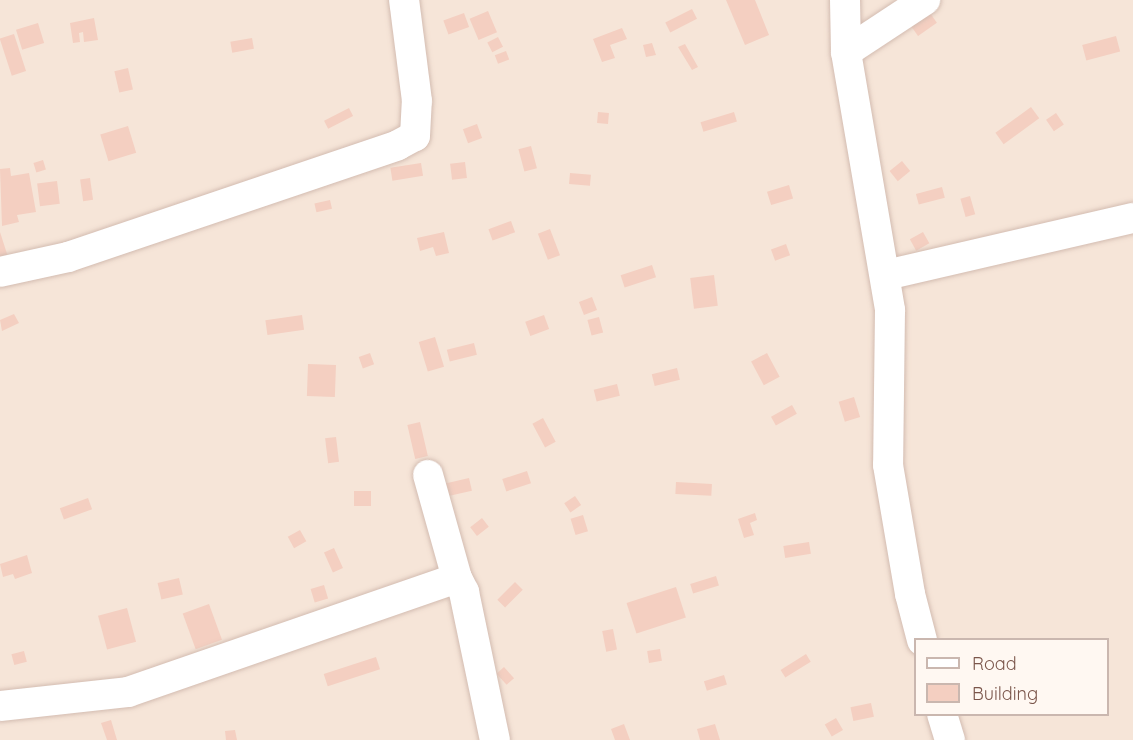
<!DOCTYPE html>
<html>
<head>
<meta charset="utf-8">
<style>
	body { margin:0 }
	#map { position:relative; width:1133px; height:740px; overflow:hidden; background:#fdf4ea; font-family:Quicksand,sans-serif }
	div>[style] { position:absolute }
	.residential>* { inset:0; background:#f6e5d8 }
	.building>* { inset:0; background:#f4cfc1; transform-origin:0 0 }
	.roads { filter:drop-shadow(0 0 2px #d3bcb1) drop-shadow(0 0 2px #d3bcb1) }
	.minor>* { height:30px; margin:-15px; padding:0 15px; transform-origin:15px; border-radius:15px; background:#fff }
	span { translate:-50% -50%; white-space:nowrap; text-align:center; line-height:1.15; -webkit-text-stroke:4.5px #fff8f2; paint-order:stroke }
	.legend { position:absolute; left:914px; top:638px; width:195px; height:78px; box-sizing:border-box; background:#fff8f2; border:2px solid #cab7af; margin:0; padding:8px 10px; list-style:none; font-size:18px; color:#7b564b }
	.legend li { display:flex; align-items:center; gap:12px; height:30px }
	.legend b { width:30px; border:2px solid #cab7af }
</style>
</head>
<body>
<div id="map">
	<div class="residential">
		<div style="clip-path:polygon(evenodd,0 0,1133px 0,1133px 740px,0 740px,0 0,916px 640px,1108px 640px,1108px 714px,916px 714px,916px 640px)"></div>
	</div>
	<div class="building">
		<div style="clip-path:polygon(726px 0,755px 0,769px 35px,745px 45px)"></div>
		<div style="left:692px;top:9px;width:11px;height:30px;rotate:63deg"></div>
		<div style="left:488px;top:11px;width:23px;height:20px;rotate:67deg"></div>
		<div style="left:464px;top:13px;width:15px;height:22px;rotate:70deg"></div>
		<div style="left:930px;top:13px;width:12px;height:23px;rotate:55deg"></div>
		<div style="clip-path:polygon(94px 18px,98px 40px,84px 42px,83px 32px,79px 33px,80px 42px,73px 43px,70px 23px)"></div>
		<div style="left:38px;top:23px;width:21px;height:23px;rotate:73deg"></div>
		<div style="clip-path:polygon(622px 28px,627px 39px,610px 45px,615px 58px,602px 62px,593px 39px)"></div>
		<div style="left:14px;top:34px;width:39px;height:15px;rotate:72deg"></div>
		<div style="left:1116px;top:36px;width:16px;height:35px;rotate:75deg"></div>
		<div style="left:498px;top:37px;width:11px;height:12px;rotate:63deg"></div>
		<div style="left:252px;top:38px;width:11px;height:22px;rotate:80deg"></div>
		<div style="clip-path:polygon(652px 43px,656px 55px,646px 57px,643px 45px)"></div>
		<div style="clip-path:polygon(685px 44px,698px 67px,692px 70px,678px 47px)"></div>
		<div style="left:506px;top:51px;width:9px;height:12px;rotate:69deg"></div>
		<div style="left:128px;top:68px;width:22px;height:14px;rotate:77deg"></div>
		<div style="left:1031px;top:107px;width:14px;height:44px;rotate:54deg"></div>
		<div style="left:349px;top:108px;width:9px;height:28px;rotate:63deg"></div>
		<div style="left:598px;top:112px;width:11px;height:11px;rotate:5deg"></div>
		<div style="left:734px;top:112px;width:10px;height:35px;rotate:73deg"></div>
		<div style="left:1056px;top:113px;width:14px;height:12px;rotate:56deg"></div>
		<div style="left:477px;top:124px;width:15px;height:15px;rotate:70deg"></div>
		<div style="left:128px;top:126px;width:28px;height:29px;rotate:73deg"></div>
		<div style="left:531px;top:146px;width:23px;height:13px;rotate:75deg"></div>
		<div style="left:43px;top:160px;width:10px;height:10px;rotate:73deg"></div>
		<div style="left:902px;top:161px;width:13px;height:16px;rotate:51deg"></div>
		<div style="left:465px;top:162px;width:16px;height:15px;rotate:83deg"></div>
		<div style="left:421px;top:163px;width:13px;height:31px;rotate:81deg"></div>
		<div style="clip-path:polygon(10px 168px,11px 176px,29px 173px,36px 212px,17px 215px,19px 222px,2px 226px,0 169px)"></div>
		<div style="left:570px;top:173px;width:21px;height:11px;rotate:5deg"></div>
		<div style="left:90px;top:178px;width:22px;height:10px;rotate:82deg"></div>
		<div style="left:57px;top:181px;width:23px;height:20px;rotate:83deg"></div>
		<div style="left:789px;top:185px;width:14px;height:23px;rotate:73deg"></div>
		<div style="left:942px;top:187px;width:11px;height:27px;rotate:75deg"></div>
		<div style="left:970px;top:196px;width:19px;height:10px;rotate:74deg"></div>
		<div style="left:330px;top:200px;width:9px;height:16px;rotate:77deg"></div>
		<div style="left:511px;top:221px;width:12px;height:24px;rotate:70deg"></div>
		<div style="left:550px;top:229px;width:28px;height:13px;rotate:69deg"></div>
		<div style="clip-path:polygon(0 232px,9px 260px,0 262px)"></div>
		<div style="clip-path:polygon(444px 232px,449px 253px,436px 256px,433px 247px,420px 251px,417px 238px)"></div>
		<div style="left:923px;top:232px;width:13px;height:15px;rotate:61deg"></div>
		<div style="left:786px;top:244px;width:12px;height:16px;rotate:70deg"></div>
		<div style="left:652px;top:265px;width:13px;height:33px;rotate:72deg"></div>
		<div style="left:714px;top:275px;width:31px;height:24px;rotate:83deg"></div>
		<div style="left:592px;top:297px;width:14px;height:14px;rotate:69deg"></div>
		<div style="clip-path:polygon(14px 314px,19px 323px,2px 331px,0 320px)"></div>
		<div style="left:302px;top:315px;width:15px;height:37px;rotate:82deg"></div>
		<div style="left:544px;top:315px;width:15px;height:20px;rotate:70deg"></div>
		<div style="left:599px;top:317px;width:16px;height:12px;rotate:75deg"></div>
		<div style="left:435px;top:337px;width:31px;height:17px;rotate:73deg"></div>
		<div style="left:474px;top:343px;width:12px;height:28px;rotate:76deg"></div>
		<div style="left:370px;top:353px;width:12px;height:12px;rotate:70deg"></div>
		<div style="left:767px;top:353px;width:27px;height:18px;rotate:62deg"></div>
		<div style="left:308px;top:364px;width:28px;height:32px;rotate:2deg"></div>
		<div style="left:677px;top:368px;width:12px;height:26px;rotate:76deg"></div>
		<div style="left:617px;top:384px;width:12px;height:24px;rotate:76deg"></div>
		<div style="left:854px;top:397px;width:21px;height:16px;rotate:73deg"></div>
		<div style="left:792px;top:405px;width:10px;height:24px;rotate:61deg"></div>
		<div style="left:543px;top:418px;width:27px;height:12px;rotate:62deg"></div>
		<div style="left:420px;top:422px;width:35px;height:13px;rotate:77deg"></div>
		<div style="left:336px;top:437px;width:25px;height:11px;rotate:83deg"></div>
		<div style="left:527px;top:471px;width:13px;height:26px;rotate:72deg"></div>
		<div style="left:469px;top:478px;width:13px;height:32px;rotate:77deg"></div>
		<div style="left:676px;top:482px;width:36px;height:12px;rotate:3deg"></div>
		<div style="left:354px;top:491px;width:17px;height:15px"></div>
		<div style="left:575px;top:496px;width:11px;height:13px;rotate:56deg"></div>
		<div style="left:88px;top:498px;width:12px;height:30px;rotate:70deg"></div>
		<div style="clip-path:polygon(755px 513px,757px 520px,750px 523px,754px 535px,744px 538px,738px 519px)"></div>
		<div style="left:583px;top:515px;width:17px;height:13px;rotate:73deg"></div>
		<div style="left:482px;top:518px;width:11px;height:15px;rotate:52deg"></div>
		<div style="left:300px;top:530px;width:13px;height:14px;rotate:61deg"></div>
		<div style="left:809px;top:542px;width:12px;height:26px;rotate:81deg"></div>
		<div style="left:334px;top:548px;width:22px;height:11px;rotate:66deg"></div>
		<div style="clip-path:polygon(27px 555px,32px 573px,15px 579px,13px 574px,3px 577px,0 564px)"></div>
		<div style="left:716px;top:576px;width:10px;height:27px;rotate:73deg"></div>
		<div style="left:179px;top:578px;width:17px;height:22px;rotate:77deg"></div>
		<div style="left:515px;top:582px;width:11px;height:25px;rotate:45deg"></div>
		<div style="left:324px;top:585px;width:14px;height:14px;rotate:73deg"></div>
		<div style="left:676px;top:587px;width:32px;height:52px;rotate:72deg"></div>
		<div style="left:209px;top:604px;width:38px;height:28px;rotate:70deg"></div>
		<div style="left:127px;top:608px;width:35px;height:30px;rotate:75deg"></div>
		<div style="left:613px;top:629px;width:21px;height:11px;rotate:79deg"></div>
		<div style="left:660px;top:649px;width:12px;height:13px;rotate:81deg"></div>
		<div style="left:24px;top:651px;width:11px;height:13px;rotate:75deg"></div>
		<div style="left:806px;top:654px;width:9px;height:30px;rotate:58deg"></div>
		<div style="left:376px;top:657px;width:13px;height:55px;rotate:72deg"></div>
		<div style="left:504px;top:667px;width:15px;height:10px;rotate:48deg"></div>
		<div style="left:724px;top:675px;width:10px;height:21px;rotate:73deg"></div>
		<div style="left:871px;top:703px;width:14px;height:21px;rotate:78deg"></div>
		<div style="left:836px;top:718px;width:14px;height:13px;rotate:60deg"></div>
		<div style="clip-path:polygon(111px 720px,117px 740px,107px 740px,101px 723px)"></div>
		<div style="clip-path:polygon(624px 724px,630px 740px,615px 740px,611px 729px)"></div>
		<div style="clip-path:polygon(715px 724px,720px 740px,700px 740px,697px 729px)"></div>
		<div style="clip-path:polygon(235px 730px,237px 740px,226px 740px,225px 731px)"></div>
	</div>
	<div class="roads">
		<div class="minor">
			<div style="left:845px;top:0;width:52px;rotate:88.9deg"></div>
			<div style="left:846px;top:52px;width:262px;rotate:80.3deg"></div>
			<div style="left:890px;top:310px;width:155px;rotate:90.7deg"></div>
			<div style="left:888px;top:465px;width:131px;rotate:80.3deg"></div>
			<div style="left:910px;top:594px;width:48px;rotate:75.4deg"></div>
			<div style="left:846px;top:52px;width:95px;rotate:-33.4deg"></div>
			<div style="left:0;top:272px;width:70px;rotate:-12.4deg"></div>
			<div style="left:68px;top:257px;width:348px;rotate:-18.7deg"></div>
			<div style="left:398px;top:145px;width:19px;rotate:-28deg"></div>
			<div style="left:415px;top:136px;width:35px;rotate:-87deg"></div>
			<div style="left:417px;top:101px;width:102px;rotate:-97.3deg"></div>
			<div style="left:886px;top:275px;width:253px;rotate:-13deg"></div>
			<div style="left:428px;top:475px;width:107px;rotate:74.3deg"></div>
			<div style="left:0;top:706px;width:129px;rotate:-6.2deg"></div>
			<div style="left:128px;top:692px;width:348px;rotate:-19.1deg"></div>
			<div style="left:457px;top:578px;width:16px;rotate:63deg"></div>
			<div style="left:464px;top:592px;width:151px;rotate:78.2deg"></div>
			<div style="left:942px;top:714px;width:27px;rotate:73deg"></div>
		</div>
	</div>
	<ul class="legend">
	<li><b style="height:8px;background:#fff"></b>Road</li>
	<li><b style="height:16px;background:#f4cfc1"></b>Building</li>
	</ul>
</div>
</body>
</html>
